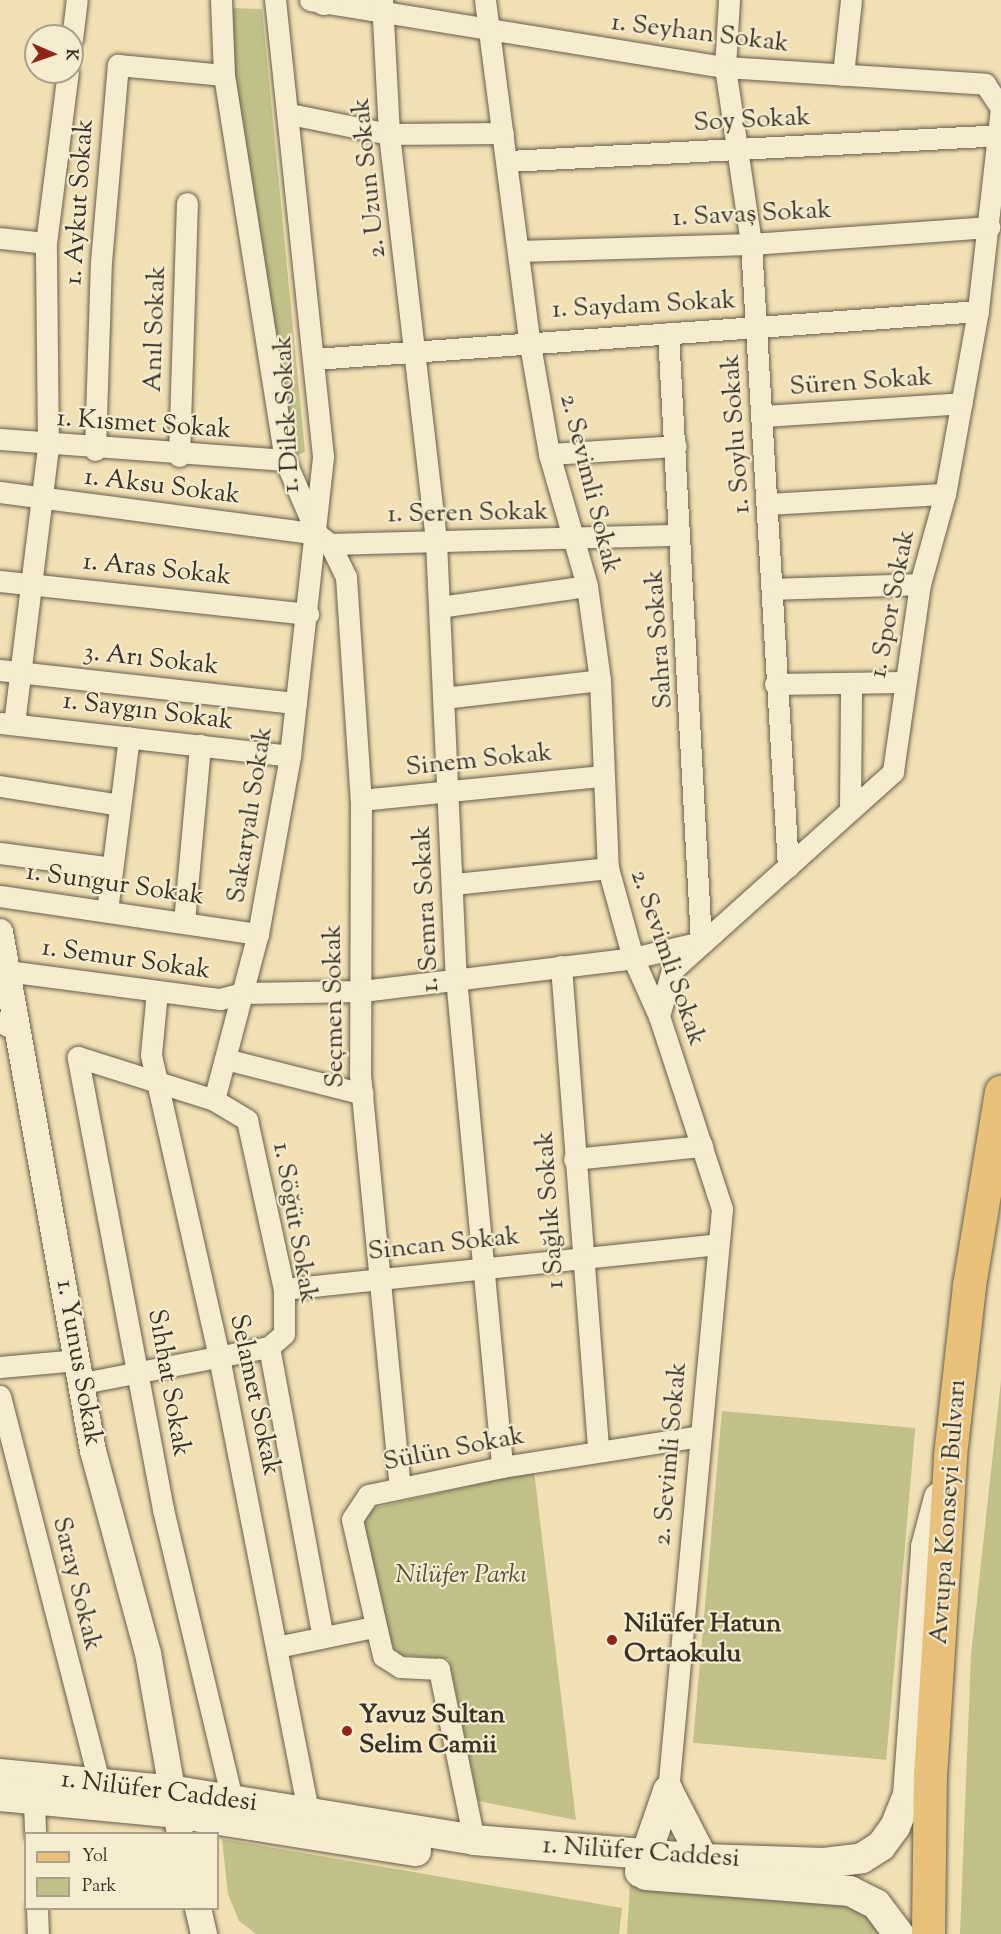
<!DOCTYPE html>
<html>
<head>
<meta charset="utf-8">
<style>
	body { margin:0 }
	#map { position:relative; width:1001px; height:1934px; overflow:hidden; background:#f0e0b4; font-family:"Sorts Mill Goudy",serif }
	div>[style] { position:absolute }
	.green>* { inset:0; background:#c1c088; transform-origin:0 0 }
	.roads { filter:drop-shadow(0 0 2px #675d4a) drop-shadow(0 0 2px #675d4a) }
	.minor>* { height:21px; margin:-10.5px; padding:0 10.5px; transform-origin:10.5px; border-radius:10.5px; background:#f5ebce }
	.tertiary>* { height:26px; margin:-13px; padding:0 13px; transform-origin:13px; border-radius:13px; background:#f5ebce }
	.secondary>* { height:30px; margin:-15px; padding:0 15px; transform-origin:15px; border-radius:15px; background:#f5ebce }
	.primary>* { height:33px; margin:-16.5px; padding:0 16.5px; transform-origin:16.5px; border-radius:16.5px; background:#e8c07a }
	.dots>* { width:16px; height:16px; translate:-50% -50%; box-sizing:border-box; border:3px solid #f5ebce; border-radius:50% }
	span { translate:-50% -50%; white-space:nowrap; text-align:center; line-height:1.15; -webkit-text-stroke:4.5px #f5ebce; paint-order:stroke }
	.street-label { font-size:26px; color:#393126 }
	.park-label { font-size:26px; color:#544e3a; font-style:italic }
	.poi-label { font-size:26px; color:#393126; font-weight:700 }
	.left { translate:0 -50%; text-align:left }
	.legend { position:absolute; left:24px; top:1832px; width:195px; height:78px; box-sizing:border-box; background:#f5ebce; border:2px solid #aaa18b; margin:0; padding:8px 10px; list-style:none; font-size:18px; color:#393126 }
	.legend li { display:flex; align-items:center; gap:12px; height:30px }
	.legend b { width:30px; border:2px solid #aaa18b }
	.north { position:absolute; left:24px; top:24px; width:60px; height:60px; box-sizing:border-box; background:#f5ebce; border:2px solid #aaa18b; border-radius:50%; rotate:92deg; font-size:16px; font-weight:700; line-height:24px; text-align:center; color:#393126 }
	.north::after { content:''; display:block; margin:auto; width:21px; height:27px; background:#8f2418; clip-path:polygon(50% 0,100% 100%,50% 72%,0 100%) }
</style>
</head>
<body>
<div id="map">
	<div class="green">
		<div style="clip-path:polygon(228px 8px,262px 9px,305px 452px,298px 455px,290px 443px,240px 144px)"></div>
		<div style="clip-path:polygon(1001px 1380px,1001px 1934px,960px 1934px,971px 1655px)"></div>
		<div style="left:722px;top:1411px;width:194px;height:333px;rotate:5deg"></div>
		<div style="clip-path:polygon(534px 1471px,576px 1820px,478px 1801px,449px 1659px,400px 1655px,382px 1632px,361px 1528px,370px 1509px)"></div>
		<div style="clip-path:polygon(222px 1839px,622px 1908px,619px 1934px,256px 1934px,239px 1921px,228px 1894px)"></div>
		<div style="clip-path:polygon(630px 1883px,858px 1901px,888px 1934px,627px 1934px)"></div>
	</div>
	<div class="roads">
		<div class="minor">
			<div style="left:221px;top:0;width:75px;rotate:87.7deg"></div>
			<div style="left:224px;top:75px;width:390px;rotate:81deg"></div>
			<div style="left:285px;top:460px;width:81px;rotate:66.6deg"></div>
			<div style="left:317px;top:534px;width:16px;rotate:38deg"></div>
			<div style="left:330px;top:544px;width:37px;rotate:64deg"></div>
			<div style="left:346px;top:577px;width:224px;rotate:86.2deg"></div>
			<div style="left:361px;top:800px;width:274px;rotate:90.2deg"></div>
			<div style="left:360px;top:1074px;width:415px;rotate:84.5deg"></div>
			<div style="left:310px;top:0;width:420px;rotate:9.2deg"></div>
			<div style="left:725px;top:67px;width:261px;rotate:3.7deg"></div>
			<div style="left:985px;top:84px;width:29px;rotate:56deg"></div>
			<div style="left:1001px;top:108px;width:204px;rotate:96.5deg"></div>
			<div style="left:978px;top:311px;width:186px;rotate:100.2deg"></div>
			<div style="left:945px;top:494px;width:93px;rotate:105.5deg"></div>
			<div style="left:920px;top:584px;width:190px;rotate:98.2deg"></div>
			<div style="left:893px;top:772px;width:297px;rotate:138.1deg"></div>
			<div style="left:672px;top:970px;width:48px;rotate:105.8deg"></div>
			<div style="left:382px;top:0;width:134px;rotate:87deg"></div>
			<div style="left:389px;top:134px;width:411px;rotate:83.4deg"></div>
			<div style="left:436px;top:542px;width:436px;rotate:87.4deg"></div>
			<div style="left:456px;top:978px;width:491px;rotate:84.6deg"></div>
			<div style="left:485px;top:0;width:342px;rotate:82.6deg"></div>
			<div style="left:529px;top:339px;width:117px;rotate:80.1deg"></div>
			<div style="left:549px;top:454px;width:137px;rotate:73.9deg"></div>
			<div style="left:587px;top:586px;width:95px;rotate:82.1deg"></div>
			<div style="left:600px;top:680px;width:188px;rotate:87.6deg"></div>
			<div style="left:608px;top:868px;width:93px;rotate:74.5deg"></div>
			<div style="left:633px;top:958px;width:64px;rotate:65.9deg"></div>
			<div style="left:659px;top:1016px;width:203px;rotate:71.9deg"></div>
			<div style="left:722px;top:1209px;width:584px;rotate:95.3deg"></div>
			<div style="left:729px;top:0;width:67px;rotate:93.4deg"></div>
			<div style="left:725px;top:67px;width:179px;rotate:81.6deg"></div>
			<div style="left:751px;top:244px;width:624px;rotate:86.6deg"></div>
			<div style="left:72px;top:39px;width:39px;rotate:-83deg"></div>
			<div style="left:843px;top:75px;width:75px;rotate:-83.9deg"></div>
			<div style="left:290px;top:114px;width:101px;rotate:11.4deg"></div>
			<div style="left:389px;top:134px;width:114px;rotate:-0.5deg"></div>
			<div style="left:508px;top:161px;width:492px;rotate:-3deg"></div>
			<div style="left:0;top:238px;width:46px;rotate:6.2deg"></div>
			<div style="left:518px;top:251px;width:233px;rotate:-1.7deg"></div>
			<div style="left:751px;top:244px;width:239px;rotate:-4.1deg"></div>
			<div style="left:314px;top:359px;width:666px;rotate:-4.13deg"></div>
			<div style="left:763px;top:416px;width:199px;rotate:-3.7deg"></div>
			<div style="left:0;top:439px;width:286px;rotate:4.2deg"></div>
			<div style="left:95px;top:450px;width:188px;rotate:-88.2deg"></div>
			<div style="left:101px;top:262px;width:198px;rotate:-85.1deg"></div>
			<div style="left:118px;top:65px;width:106px;rotate:5.4deg"></div>
			<div style="left:549px;top:454px;width:127px;rotate:-3.6deg"></div>
			<div style="left:179px;top:456px;width:253px;rotate:-88.2deg"></div>
			<div style="left:0;top:492px;width:320px;rotate:7.5deg"></div>
			<div style="left:769px;top:504px;width:176px;rotate:-3.3deg"></div>
			<div style="left:330px;top:544px;width:349px;rotate:-1.5deg"></div>
			<div style="left:0;top:581px;width:310px;rotate:6.1deg"></div>
			<div style="left:772px;top:589px;width:148px;rotate:-1.9deg"></div>
			<div style="left:440px;top:607px;width:148px;rotate:-8.1deg"></div>
			<div style="left:0;top:670px;width:298px;rotate:6.4deg"></div>
			<div style="left:775px;top:684px;width:128px;rotate:-0.9deg"></div>
			<div style="left:443px;top:698px;width:158px;rotate:-6.5deg"></div>
			<div style="left:1px;top:723px;width:291px;rotate:6.5deg"></div>
			<div style="left:14px;top:724px;width:279px;rotate:-83deg"></div>
			<div style="left:48px;top:447px;width:204px;rotate:-90.6deg"></div>
			<div style="left:46px;top:243px;width:172px;rotate:-82.7deg"></div>
			<div style="left:0;top:786px;width:121px;rotate:9deg"></div>
			<div style="left:361px;top:800px;width:242px;rotate:-5.7deg"></div>
			<div style="left:850px;top:810px;width:127px;rotate:-89.5deg"></div>
			<div style="left:0;top:853px;width:113px;rotate:7.6deg"></div>
			<div style="left:454px;top:884px;width:155px;rotate:-5.9deg"></div>
			<div style="left:0;top:896px;width:261px;rotate:8.4deg"></div>
			<div style="left:107px;top:911px;width:175px;rotate:-82.8deg"></div>
			<div style="left:184px;top:922px;width:178px;rotate:-84.8deg"></div>
			<div style="left:561px;top:966px;width:485px;rotate:85.6deg"></div>
			<div style="left:7px;top:971px;width:215px;rotate:7.5deg"></div>
			<div style="left:220px;top:999px;width:24px;rotate:-15deg"></div>
			<div style="left:243px;top:993px;width:119px;rotate:-1deg"></div>
			<div style="left:362px;top:991px;width:273px;rotate:-6.9deg"></div>
			<div style="left:633px;top:958px;width:70px;rotate:-13.2deg"></div>
			<div style="left:701px;top:942px;width:610px;rotate:-93.1deg"></div>
			<div style="left:157px;top:991px;width:64px;rotate:95.4deg"></div>
			<div style="left:151px;top:1055px;width:310px;rotate:77.3deg"></div>
			<div style="left:219px;top:1357px;width:462px;rotate:78.9deg"></div>
			<div style="left:0;top:1022px;width:18px;rotate:27deg"></div>
			<div style="left:225px;top:1059px;width:142px;rotate:14.2deg"></div>
			<div style="left:214px;top:1100px;width:172px;rotate:-75.2deg"></div>
			<div style="left:258px;top:934px;width:181px;rotate:-79.8deg"></div>
			<div style="left:290px;top:756px;width:302px;rotate:-83.7deg"></div>
			<div style="left:323px;top:456px;width:459px;rotate:-96deg"></div>
			<div style="left:574px;top:1159px;width:129px;rotate:-5.8deg"></div>
			<div style="left:284px;top:1289px;width:436px;rotate:-5.9deg"></div>
			<div style="left:0;top:1367px;width:78px;rotate:-5.1deg"></div>
			<div style="left:83px;top:1383px;width:189px;rotate:-11deg"></div>
			<div style="left:0;top:1396px;width:402px;rotate:75.6deg"></div>
			<div style="left:277px;top:1647px;width:99px;rotate:-11.7deg"></div>
			<div style="left:232px;top:1799px;width:298px;rotate:-103.4deg"></div>
			<div style="left:163px;top:1509px;width:460px;rotate:-100.7deg"></div>
			<div style="left:78px;top:1057px;width:143px;rotate:17.5deg"></div>
			<div style="left:214px;top:1100px;width:39px;rotate:31deg"></div>
			<div style="left:247px;top:1120px;width:173px;rotate:77.7deg"></div>
			<div style="left:284px;top:1289px;width:45px;rotate:90deg"></div>
			<div style="left:284px;top:1334px;width:20px;rotate:139deg"></div>
			<div style="left:269px;top:1347px;width:295px;rotate:79.5deg"></div>
			<div style="left:34px;top:1801px;width:33px;rotate:88deg"></div>
			<div style="left:474px;top:1840px;width:175px;rotate:-101.6deg"></div>
			<div style="left:439px;top:1669px;width:39px;rotate:-177deg"></div>
			<div style="left:400px;top:1667px;width:20px;rotate:-147deg"></div>
			<div style="left:383px;top:1656px;width:140px;rotate:-102.8deg"></div>
			<div style="left:352px;top:1519px;width:29px;rotate:-56deg"></div>
			<div style="left:368px;top:1495px;width:137px;rotate:-11.8deg"></div>
			<div style="left:502px;top:1467px;width:200px;rotate:-8.9deg"></div>
			<div style="left:37px;top:1908px;width:26px;rotate:88deg"></div>
		</div>
		<div class="tertiary">
			<div style="left:324px;top:2px;width:2px;rotate:-90deg"></div>
			<div style="left:0;top:932px;width:527px;rotate:79.84deg"></div>
			<div style="left:93px;top:1451px;width:209px;rotate:74.8deg"></div>
			<div style="left:148px;top:1653px;width:184px;rotate:80deg"></div>
			<div style="left:198px;top:1908px;width:27px;rotate:77deg"></div>
		</div>
		<div class="secondary">
			<div style="left:0;top:1774px;width:177px;rotate:5.5deg"></div>
			<div style="left:176px;top:1791px;width:302px;rotate:9.3deg"></div>
			<div style="left:474px;top:1840px;width:230px;rotate:4.7deg"></div>
			<div style="left:703px;top:1859px;width:121px;rotate:1.9deg"></div>
			<div style="left:824px;top:1863px;width:38px;rotate:-7deg"></div>
			<div style="left:862px;top:1858px;width:22px;rotate:-32deg"></div>
			<div style="left:881px;top:1846px;width:24px;rotate:-54deg"></div>
			<div style="left:895px;top:1827px;width:35px;rotate:-68deg"></div>
			<div style="left:908px;top:1795px;width:249px;rotate:-85.8deg"></div>
			<div style="left:926px;top:1547px;width:51px;rotate:-75.1deg"></div>
			<div style="left:668px;top:1791px;width:76px;rotate:62.8deg"></div>
			<div style="left:703px;top:1859px;width:16px;rotate:94deg"></div>
			<div style="left:0;top:1796px;width:176px;rotate:5.5deg"></div>
			<div style="left:175px;top:1813px;width:244px;rotate:9deg"></div>
			<div style="left:640px;top:1872px;width:86px;rotate:-70.9deg"></div>
			<div style="left:646px;top:1875px;width:205px;rotate:4.5deg"></div>
			<div style="left:850px;top:1891px;width:29px;rotate:27deg"></div>
			<div style="left:876px;top:1904px;width:38px;rotate:53deg"></div>
		</div>
		<div class="primary">
			<div style="left:928px;top:1934px;width:158px;rotate:-89.3deg"></div>
			<div style="left:930px;top:1776px;width:322px;rotate:-86.4deg"></div>
			<div style="left:950px;top:1455px;width:171px;rotate:-83.6deg"></div>
			<div style="left:969px;top:1285px;width:196px;rotate:-80.6deg"></div>
		</div>
	</div>
	<div class="dots">
		<div style="left:612px;top:1640px;background:#8f2418"></div>
		<div style="left:347px;top:1731px;background:#8f2418"></div>
	</div>
	<div class="street-label">
		<span style="left:700px;top:34px;rotate:7deg">1. Seyhan Sokak</span>
		<span style="left:752px;top:121px;rotate:-3deg">Soy Sokak</span>
		<span style="left:370px;top:178px;rotate:-96deg">2. Uzun Sokak</span>
		<span style="left:80px;top:202px;rotate:-86deg">1. Aykut Sokak</span>
		<span style="left:752px;top:215px;rotate:-3deg">1. Savaş Sokak</span>
		<span style="left:644px;top:306px;rotate:-3deg">1. Saydam Sokak</span>
		<span style="left:156px;top:329px;rotate:-88deg">Anıl Sokak</span>
		<span style="left:861px;top:383px;rotate:-4deg">Süren Sokak</span>
		<span style="left:288px;top:414px;rotate:-93deg">1. Dilek Sokak</span>
		<span style="left:144px;top:425px;rotate:4deg">1. Kısmet Sokak</span>
		<span style="left:737px;top:434px;rotate:-94deg">1. Soylu Sokak</span>
		<span style="left:589px;top:484px;rotate:76deg">2. Sevimli Sokak</span>
		<span style="left:162px;top:487px;rotate:7deg">1. Aksu Sokak</span>
		<span style="left:468px;top:514px;rotate:-1deg">1. Seren Sokak</span>
		<span style="left:157px;top:570px;rotate:6deg">1. Aras Sokak</span>
		<span style="left:893px;top:604px;rotate:-79deg">1. Spor Sokak</span>
		<span style="left:660px;top:639px;rotate:-94deg">Sahra Sokak</span>
		<span style="left:151px;top:660px;rotate:6deg">3. Arı Sokak</span>
		<span style="left:148px;top:712px;rotate:7deg">1. Saygın Sokak</span>
		<span style="left:479px;top:761px;rotate:-6deg">Sinem Sokak</span>
		<span style="left:251px;top:815px;rotate:-81deg">Sakaryalı Sokak</span>
		<span style="left:115px;top:885px;rotate:8deg">1. Sungur Sokak</span>
		<span style="left:427px;top:909px;rotate:-93deg">1. Semra Sokak</span>
		<span style="left:667px;top:958px;rotate:71deg">2. Sevimli Sokak</span>
		<span style="left:126px;top:960px;rotate:8deg">1. Semur Sokak</span>
		<span style="left:335px;top:1006px;rotate:-91deg">Seçmen Sokak</span>
		<span style="left:551px;top:1210px;rotate:-94deg">1 Sağlık Sokak</span>
		<span style="left:294px;top:1223px;rotate:80deg">1. Söğüt Sokak</span>
		<span style="left:444px;top:1245px;rotate:-6deg">Sincan Sokak</span>
		<span style="left:78px;top:1363px;rotate:80deg">1. Yunus Sokak</span>
		<span style="left:168px;top:1383px;rotate:80deg">Sıhhat Sokak</span>
		<span style="left:254px;top:1395px;rotate:78deg">Selamet Sokak</span>
		<span style="left:454px;top:1450px;rotate:-11deg">Sülün Sokak</span>
		<span style="left:671px;top:1454px;rotate:-85deg">2. Sevimli Sokak</span>
		<span style="left:949px;top:1512px;rotate:-86deg">Avrupa Konseyi Bulvarı</span>
		<span style="left:76px;top:1584px;rotate:76deg">Saray Sokak</span>
		<span style="left:159px;top:1792px;rotate:7deg">1. Nilüfer Caddesi</span>
		<span style="left:641px;top:1853px;rotate:4deg">1. Nilüfer Caddesi</span>
	</div>
	<div class="park-label">
		<span style="left:461px;top:1576px">Nilüfer Parkı</span>
	</div>
	<div class="poi-label">
		<span class="left" style="left:624px;top:1640px">Nilüfer Hatun<br>Ortaokulu</span>
		<span class="left" style="left:359px;top:1731px">Yavuz Sultan<br>Selim Camii</span>
	</div>
	<ul class="legend">
	<li><b style="height:8px;background:#e8c07a"></b>Yol</li>
	<li><b style="height:16px;background:#c1c088"></b>Park</li>
	</ul>
	<div class="north">K</div>
</div>
</body>
</html>
